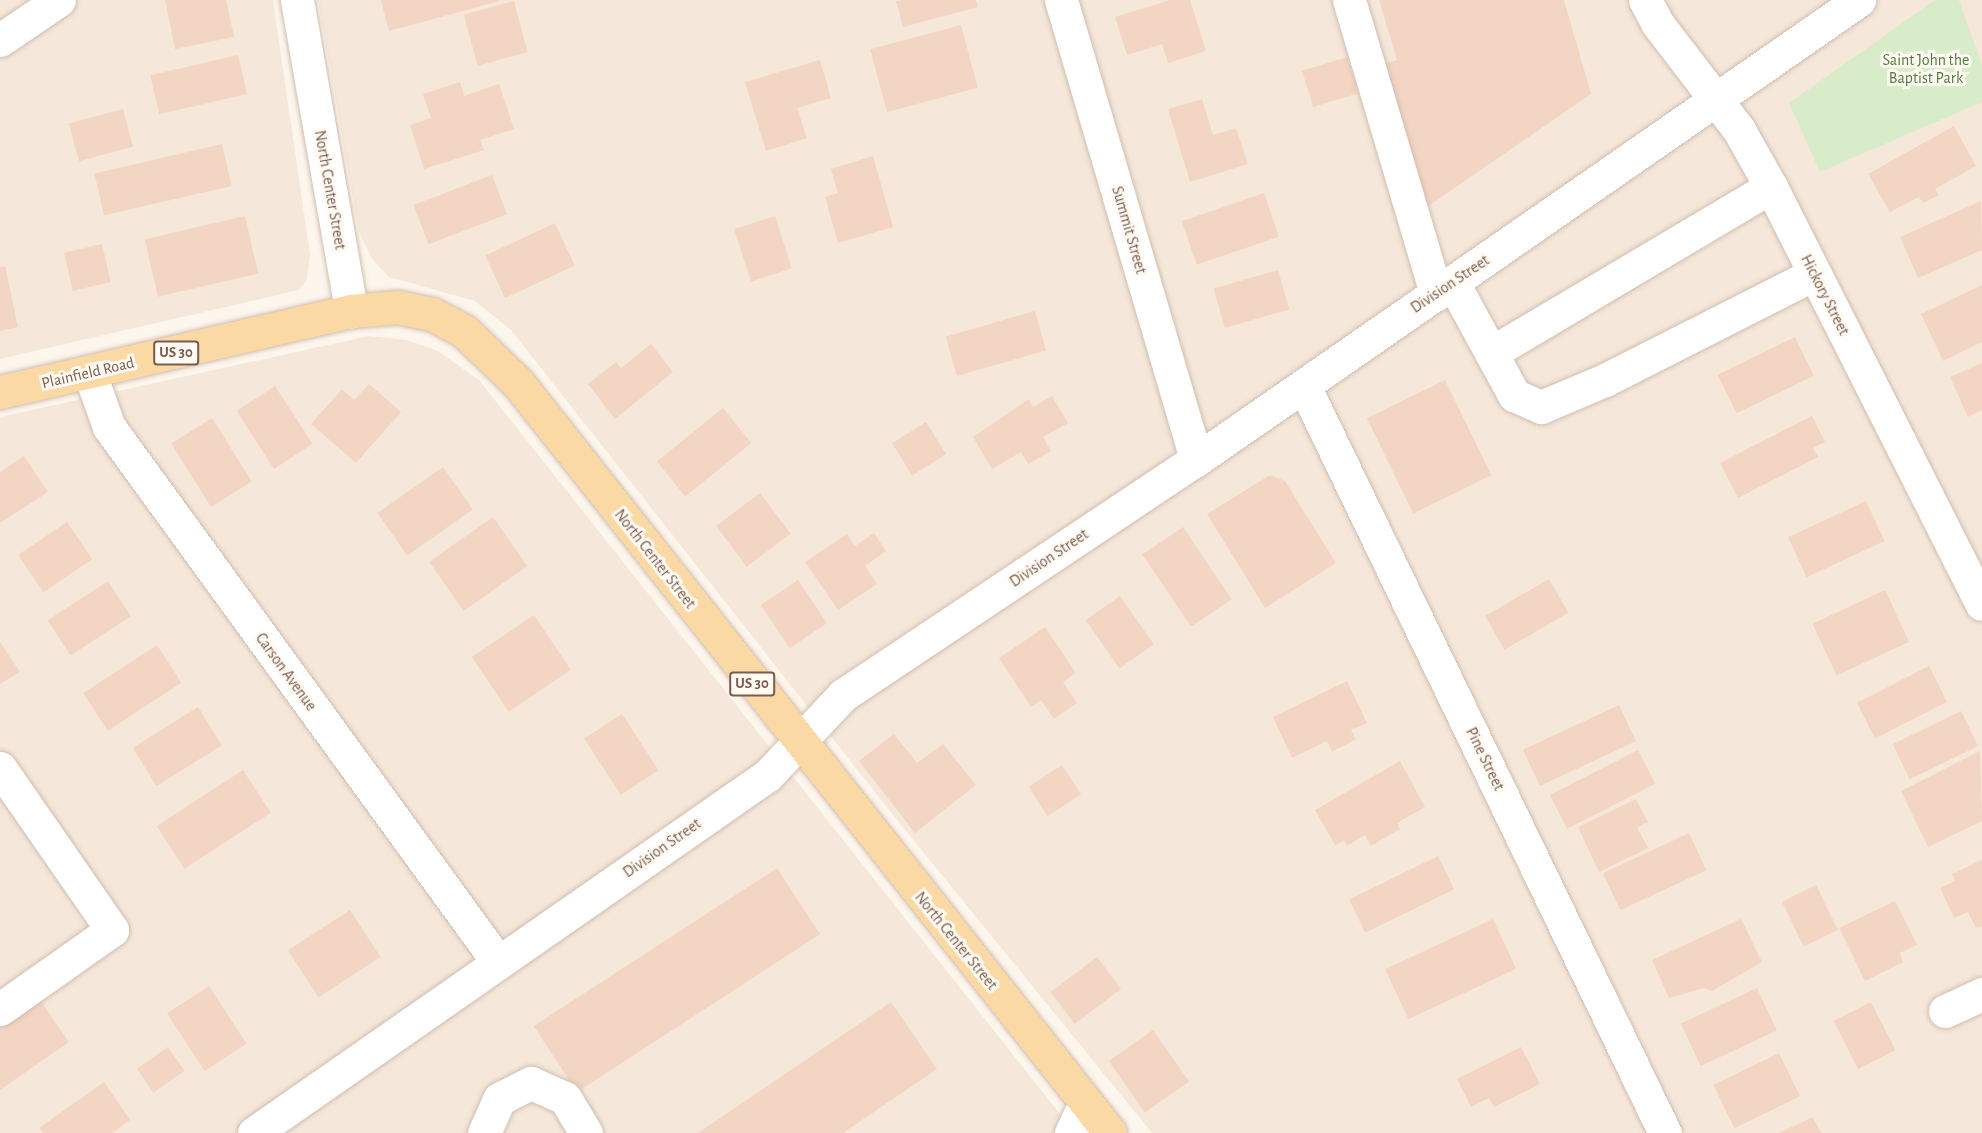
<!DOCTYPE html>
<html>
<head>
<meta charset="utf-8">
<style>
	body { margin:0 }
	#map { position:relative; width:1982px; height:1133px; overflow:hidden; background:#fdf6ec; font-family:"Alegreya Sans",sans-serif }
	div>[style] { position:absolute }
	.residential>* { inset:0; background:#f5e8da }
	.green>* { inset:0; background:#d8ecc9 }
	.building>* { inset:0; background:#f3d5c3; transform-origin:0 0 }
	.roads { filter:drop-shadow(0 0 2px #d1beb0) drop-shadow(0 0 2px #d1beb0) }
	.minor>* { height:33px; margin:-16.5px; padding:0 16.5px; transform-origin:16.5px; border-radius:16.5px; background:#fff }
	.major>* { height:33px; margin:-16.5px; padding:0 16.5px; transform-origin:16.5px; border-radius:16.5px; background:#fbd9a5 }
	span { translate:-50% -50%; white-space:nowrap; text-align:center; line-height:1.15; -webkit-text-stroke:6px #fffaf3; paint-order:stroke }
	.shield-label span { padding:2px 4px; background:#fffaf3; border:2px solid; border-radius:4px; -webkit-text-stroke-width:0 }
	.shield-label { font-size:15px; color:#7a5c4d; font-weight:700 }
	.park-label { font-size:16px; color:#537a41 }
	.street-label { font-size:16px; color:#7a5c4d }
</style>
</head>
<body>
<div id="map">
	<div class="residential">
		<div style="clip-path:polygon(0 0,273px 0,310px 254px,307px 279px,299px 290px,0 359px)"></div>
		<div style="clip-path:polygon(318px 0,1982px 0,1982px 1133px,1152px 1133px,889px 810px,511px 330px,475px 301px,389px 277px,372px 259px,359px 232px)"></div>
		<div style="clip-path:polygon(369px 336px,407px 340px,438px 351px,479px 380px,1075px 1133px,0 1133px,0 417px)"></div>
	</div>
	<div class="green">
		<div style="clip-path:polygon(1935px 0,1959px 0,1982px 65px,1982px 102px,1820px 172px,1789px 103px)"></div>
	</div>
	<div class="building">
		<div style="clip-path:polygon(165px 0,226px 0,234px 37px,175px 49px)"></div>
		<div style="clip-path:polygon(381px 0,499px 0,500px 1px,389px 31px)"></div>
		<div style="clip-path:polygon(901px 0,976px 0,978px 7px,903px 27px,896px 1px)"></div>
		<div style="clip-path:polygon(1170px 0,1190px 0,1206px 51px,1168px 63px,1162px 44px,1127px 55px,1115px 17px)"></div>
		<div style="clip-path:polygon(1379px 0,1564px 0,1591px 94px,1427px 207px,1421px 204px,1380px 65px,1397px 60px)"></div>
		<div style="left:514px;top:1px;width:53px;height:52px;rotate:75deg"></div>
		<div style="left:961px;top:25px;width:65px;height:94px;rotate:75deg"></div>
		<div style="left:238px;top:55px;width:40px;height:90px;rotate:77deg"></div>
		<div style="left:1347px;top:57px;width:38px;height:47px;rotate:73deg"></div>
		<div style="clip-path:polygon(820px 60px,831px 98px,797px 108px,807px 138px,766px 151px,745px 82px)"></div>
		<div style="clip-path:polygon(460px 82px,464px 96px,499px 84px,514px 129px,480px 140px,484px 150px,424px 169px,410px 125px,431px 118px,423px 94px)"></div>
		<div style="clip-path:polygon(1202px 99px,1213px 135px,1236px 128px,1248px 164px,1190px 182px,1168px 109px)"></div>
		<div style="left:123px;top:109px;width:39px;height:56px;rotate:75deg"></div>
		<div style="clip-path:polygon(1954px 126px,1976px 166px,1935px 189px,1939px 195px,1923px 203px,1919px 197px,1890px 212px,1868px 174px)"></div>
		<div style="left:222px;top:144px;width:43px;height:131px;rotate:77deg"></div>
		<div style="clip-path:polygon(873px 156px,893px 227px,838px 243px,825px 197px,838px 193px,831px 169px)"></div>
		<div style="left:492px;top:175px;width:42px;height:84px;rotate:69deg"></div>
		<div style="left:1264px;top:193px;width:46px;height:87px;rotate:71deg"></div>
		<div style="clip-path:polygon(1981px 201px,1982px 250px,1918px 278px,1900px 237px)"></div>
		<div style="left:245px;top:216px;width:59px;height:103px;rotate:77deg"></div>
		<div style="left:775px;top:216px;width:55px;height:43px;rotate:72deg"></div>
		<div style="left:555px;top:223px;width:47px;height:77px;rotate:65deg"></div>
		<div style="left:102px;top:244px;width:39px;height:39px;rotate:77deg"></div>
		<div style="clip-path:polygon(5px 266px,18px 327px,0 331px,0 267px)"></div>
		<div style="left:1278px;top:270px;width:41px;height:67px;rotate:74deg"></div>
		<div style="clip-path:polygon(1982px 285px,1982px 342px,1943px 361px,1921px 314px)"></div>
		<div style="left:1035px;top:311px;width:41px;height:93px;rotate:74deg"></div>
		<div style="left:1795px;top:337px;width:43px;height:86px;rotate:64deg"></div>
		<div style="clip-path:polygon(651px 344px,673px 372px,615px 419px,588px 384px,616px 362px,621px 368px)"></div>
		<div style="clip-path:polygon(1982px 363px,1982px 410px,1968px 417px,1950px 377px)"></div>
		<div style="left:1445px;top:380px;width:106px;height:87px;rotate:64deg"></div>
		<div style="clip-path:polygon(369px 384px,401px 412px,356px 463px,311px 424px,342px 389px,354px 400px)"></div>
		<div style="left:275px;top:386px;width:69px;height:46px;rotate:57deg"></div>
		<div style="clip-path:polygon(1052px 396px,1068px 423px,1043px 437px,1051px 451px,1028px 464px,1021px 452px,992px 469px,973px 437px,1029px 399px,1033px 407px)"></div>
		<div style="left:723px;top:408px;width:45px;height:85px;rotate:51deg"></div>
		<div style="clip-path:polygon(1812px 416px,1825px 442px,1813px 448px,1818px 457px,1738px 498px,1720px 463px)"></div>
		<div style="left:212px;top:418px;width:75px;height:48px;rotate:58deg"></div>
		<div style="left:926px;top:422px;width:38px;height:40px;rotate:58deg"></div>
		<div style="clip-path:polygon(24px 456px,48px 492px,0 523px,0 472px)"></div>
		<div style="left:443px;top:467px;width:52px;height:80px;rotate:55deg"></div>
		<div style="clip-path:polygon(1270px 475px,1285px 481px,1336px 563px,1265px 608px,1207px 514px)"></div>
		<div style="left:760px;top:493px;width:51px;height:55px;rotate:53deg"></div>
		<div style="left:1866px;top:501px;width:44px;height:86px;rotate:65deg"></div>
		<div style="left:493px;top:517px;width:60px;height:78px;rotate:55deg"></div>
		<div style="left:67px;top:522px;width:45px;height:59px;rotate:56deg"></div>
		<div style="left:1183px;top:527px;width:87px;height:49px;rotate:56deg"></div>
		<div style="clip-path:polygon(874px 533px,886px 551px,865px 566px,877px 584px,838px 610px,805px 562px,847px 534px,855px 546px)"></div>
		<div style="left:1549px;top:579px;width:39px;height:74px;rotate:60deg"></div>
		<div style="left:798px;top:580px;width:52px;height:45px;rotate:56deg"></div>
		<div style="left:108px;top:581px;width:42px;height:72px;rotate:57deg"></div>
		<div style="left:1885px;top:590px;width:57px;height:80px;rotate:65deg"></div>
		<div style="left:1120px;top:596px;width:59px;height:42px;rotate:55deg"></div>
		<div style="left:534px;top:615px;width:66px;height:75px;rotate:56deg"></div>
		<div style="clip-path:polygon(1045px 627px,1076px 673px,1063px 682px,1077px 703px,1054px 719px,1041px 700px,1031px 707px,999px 658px)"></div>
		<div style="clip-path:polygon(0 642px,20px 672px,0 684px)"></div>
		<div style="left:157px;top:645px;width:45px;height:88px;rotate:57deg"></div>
		<div style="left:1929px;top:666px;width:40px;height:81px;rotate:63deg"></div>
		<div style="clip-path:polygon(1347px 681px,1367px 723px,1351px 730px,1356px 739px,1332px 752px,1327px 741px,1292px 758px,1273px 717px)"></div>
		<div style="left:1619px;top:705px;width:40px;height:106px;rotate:65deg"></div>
		<div style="left:198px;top:707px;width:45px;height:77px;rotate:58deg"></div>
		<div style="left:1961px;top:711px;width:39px;height:76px;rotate:64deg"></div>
		<div style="left:622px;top:714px;width:67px;height:45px;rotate:57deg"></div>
		<div style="clip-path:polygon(894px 734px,917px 763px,943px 744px,976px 785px,915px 833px,859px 761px)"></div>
		<div style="left:1638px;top:750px;width:38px;height:99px;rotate:63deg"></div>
		<div style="clip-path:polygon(1980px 751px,1982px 821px,1928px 847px,1901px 791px)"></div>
		<div style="clip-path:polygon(1400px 761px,1425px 807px,1397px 823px,1400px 829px,1371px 846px,1365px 835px,1347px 846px,1344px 841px,1335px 845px,1315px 810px)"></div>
		<div style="left:1062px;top:765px;width:35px;height:40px;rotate:57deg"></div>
		<div style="left:243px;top:770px;width:51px;height:103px;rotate:57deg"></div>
		<div style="clip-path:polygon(1636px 799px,1648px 822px,1637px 827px,1648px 848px,1599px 872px,1578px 827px)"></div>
		<div style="left:1689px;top:833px;width:41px;height:95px;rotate:65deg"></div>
		<div style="left:1438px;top:856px;width:37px;height:99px;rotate:64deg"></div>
		<div style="clip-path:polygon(1982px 860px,1982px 926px,1976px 928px,1968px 912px,1954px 918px,1940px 888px,1955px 881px,1952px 874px)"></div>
		<div style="left:777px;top:868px;width:79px;height:290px;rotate:57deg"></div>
		<div style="left:1816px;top:885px;width:50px;height:38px;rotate:64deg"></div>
		<div style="clip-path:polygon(1895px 901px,1917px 945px,1900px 953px,1903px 962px,1865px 981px,1839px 928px)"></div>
		<div style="left:350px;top:910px;width:56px;height:74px;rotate:57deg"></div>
		<div style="left:1493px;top:919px;width:55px;height:119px;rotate:65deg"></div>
		<div style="clip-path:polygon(1741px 919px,1762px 962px,1712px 991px,1704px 988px,1669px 998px,1652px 960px)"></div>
		<div style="left:1097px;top:957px;width:40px;height:58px;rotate:53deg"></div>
		<div style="left:209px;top:986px;width:69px;height:50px;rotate:57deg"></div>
		<div style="left:1757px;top:988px;width:47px;height:84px;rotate:65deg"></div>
		<div style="clip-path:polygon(40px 1000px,69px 1042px,0 1090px,0 1028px)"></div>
		<div style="clip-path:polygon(891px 1002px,937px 1069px,843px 1133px,698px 1133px)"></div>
		<div style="left:1871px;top:1002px;width:54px;height:42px;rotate:63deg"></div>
		<div style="left:1153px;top:1030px;width:63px;height:54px;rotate:55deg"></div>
		<div style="left:168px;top:1047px;width:29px;height:38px;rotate:55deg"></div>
		<div style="clip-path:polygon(1521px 1047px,1540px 1084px,1494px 1107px,1489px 1098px,1471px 1107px,1457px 1079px)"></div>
		<div style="left:1779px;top:1053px;width:48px;height:73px;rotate:64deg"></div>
		<div style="clip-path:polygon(104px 1082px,130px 1120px,112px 1133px,43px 1133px,39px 1128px)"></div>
		<div style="clip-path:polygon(1813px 1117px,1821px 1133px,1779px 1133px)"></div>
	</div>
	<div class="roads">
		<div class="minor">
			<div style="left:297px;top:0;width:316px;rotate:80.1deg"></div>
			<div style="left:1061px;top:0;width:479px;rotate:73.6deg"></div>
			<div style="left:1349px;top:0;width:307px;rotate:73.5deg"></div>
			<div style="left:1645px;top:0;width:26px;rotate:62deg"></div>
			<div style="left:1657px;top:23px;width:135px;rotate:52.5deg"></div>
			<div style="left:1739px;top:130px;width:65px;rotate:60.7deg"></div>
			<div style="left:1771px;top:187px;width:467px;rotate:63.2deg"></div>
			<div style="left:0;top:40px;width:71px;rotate:-34.1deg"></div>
			<div style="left:1453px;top:283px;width:128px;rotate:61.4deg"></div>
			<div style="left:1514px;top:395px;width:30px;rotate:24deg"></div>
			<div style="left:1541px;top:407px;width:69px;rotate:-22.9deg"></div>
			<div style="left:1605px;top:380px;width:234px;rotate:-26.9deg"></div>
			<div style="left:1491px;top:353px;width:326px;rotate:-30.7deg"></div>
			<div style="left:90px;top:374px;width:56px;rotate:70.3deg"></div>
			<div style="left:109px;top:427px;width:661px;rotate:53.98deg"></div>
			<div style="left:1304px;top:386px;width:830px;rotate:64.21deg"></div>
			<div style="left:0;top:768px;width:197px;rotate:55.3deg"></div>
			<div style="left:112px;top:930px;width:137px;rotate:144.8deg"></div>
			<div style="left:1945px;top:1011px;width:41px;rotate:-24.7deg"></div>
			<div style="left:254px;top:1133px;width:626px;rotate:-34.86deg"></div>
			<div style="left:768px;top:775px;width:110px;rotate:-46.8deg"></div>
			<div style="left:843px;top:695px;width:424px;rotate:-33.7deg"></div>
			<div style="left:1196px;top:460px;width:807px;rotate:-34.75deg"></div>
			<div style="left:484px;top:1133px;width:37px;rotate:-66deg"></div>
			<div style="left:499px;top:1099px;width:36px;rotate:-27deg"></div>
			<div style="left:531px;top:1083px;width:37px;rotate:24deg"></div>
			<div style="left:565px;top:1098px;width:41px;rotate:59deg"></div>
			<div style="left:1071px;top:1133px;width:33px;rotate:-65deg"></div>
		</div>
		<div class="major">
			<div style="left:0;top:392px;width:360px;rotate:-13deg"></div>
			<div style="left:351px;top:311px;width:47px;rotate:-4.9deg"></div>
			<div style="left:398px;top:307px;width:35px;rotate:12deg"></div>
			<div style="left:432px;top:314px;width:36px;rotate:28deg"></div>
			<div style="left:464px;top:331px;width:75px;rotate:43.9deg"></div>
			<div style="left:518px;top:383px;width:955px;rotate:51.71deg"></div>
		</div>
	</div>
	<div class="shield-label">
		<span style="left:176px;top:353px">US 30</span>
		<span style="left:752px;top:684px">US 30</span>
	</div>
	<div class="park-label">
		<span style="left:1926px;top:69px">Saint John the<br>Baptist Park</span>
	</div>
	<div class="street-label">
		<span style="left:330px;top:190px;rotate:80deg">North Center Street</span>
		<span style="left:1129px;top:230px;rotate:74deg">Summit Street</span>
		<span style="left:1450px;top:284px;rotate:-34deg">Division Street</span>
		<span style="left:1825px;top:295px;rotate:63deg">Hickory Street</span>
		<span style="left:88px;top:373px;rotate:-13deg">Plainfield Road</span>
		<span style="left:1049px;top:558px;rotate:-34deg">Division Street</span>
		<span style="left:655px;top:559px;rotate:52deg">North Center Street</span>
		<span style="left:286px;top:672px;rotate:54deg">Carson Avenue</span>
		<span style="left:1485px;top:759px;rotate:64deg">Pine Street</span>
		<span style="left:662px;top:848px;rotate:-35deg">Division Street</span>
		<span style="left:956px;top:941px;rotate:51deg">North Center Street</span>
	</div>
</div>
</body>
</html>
